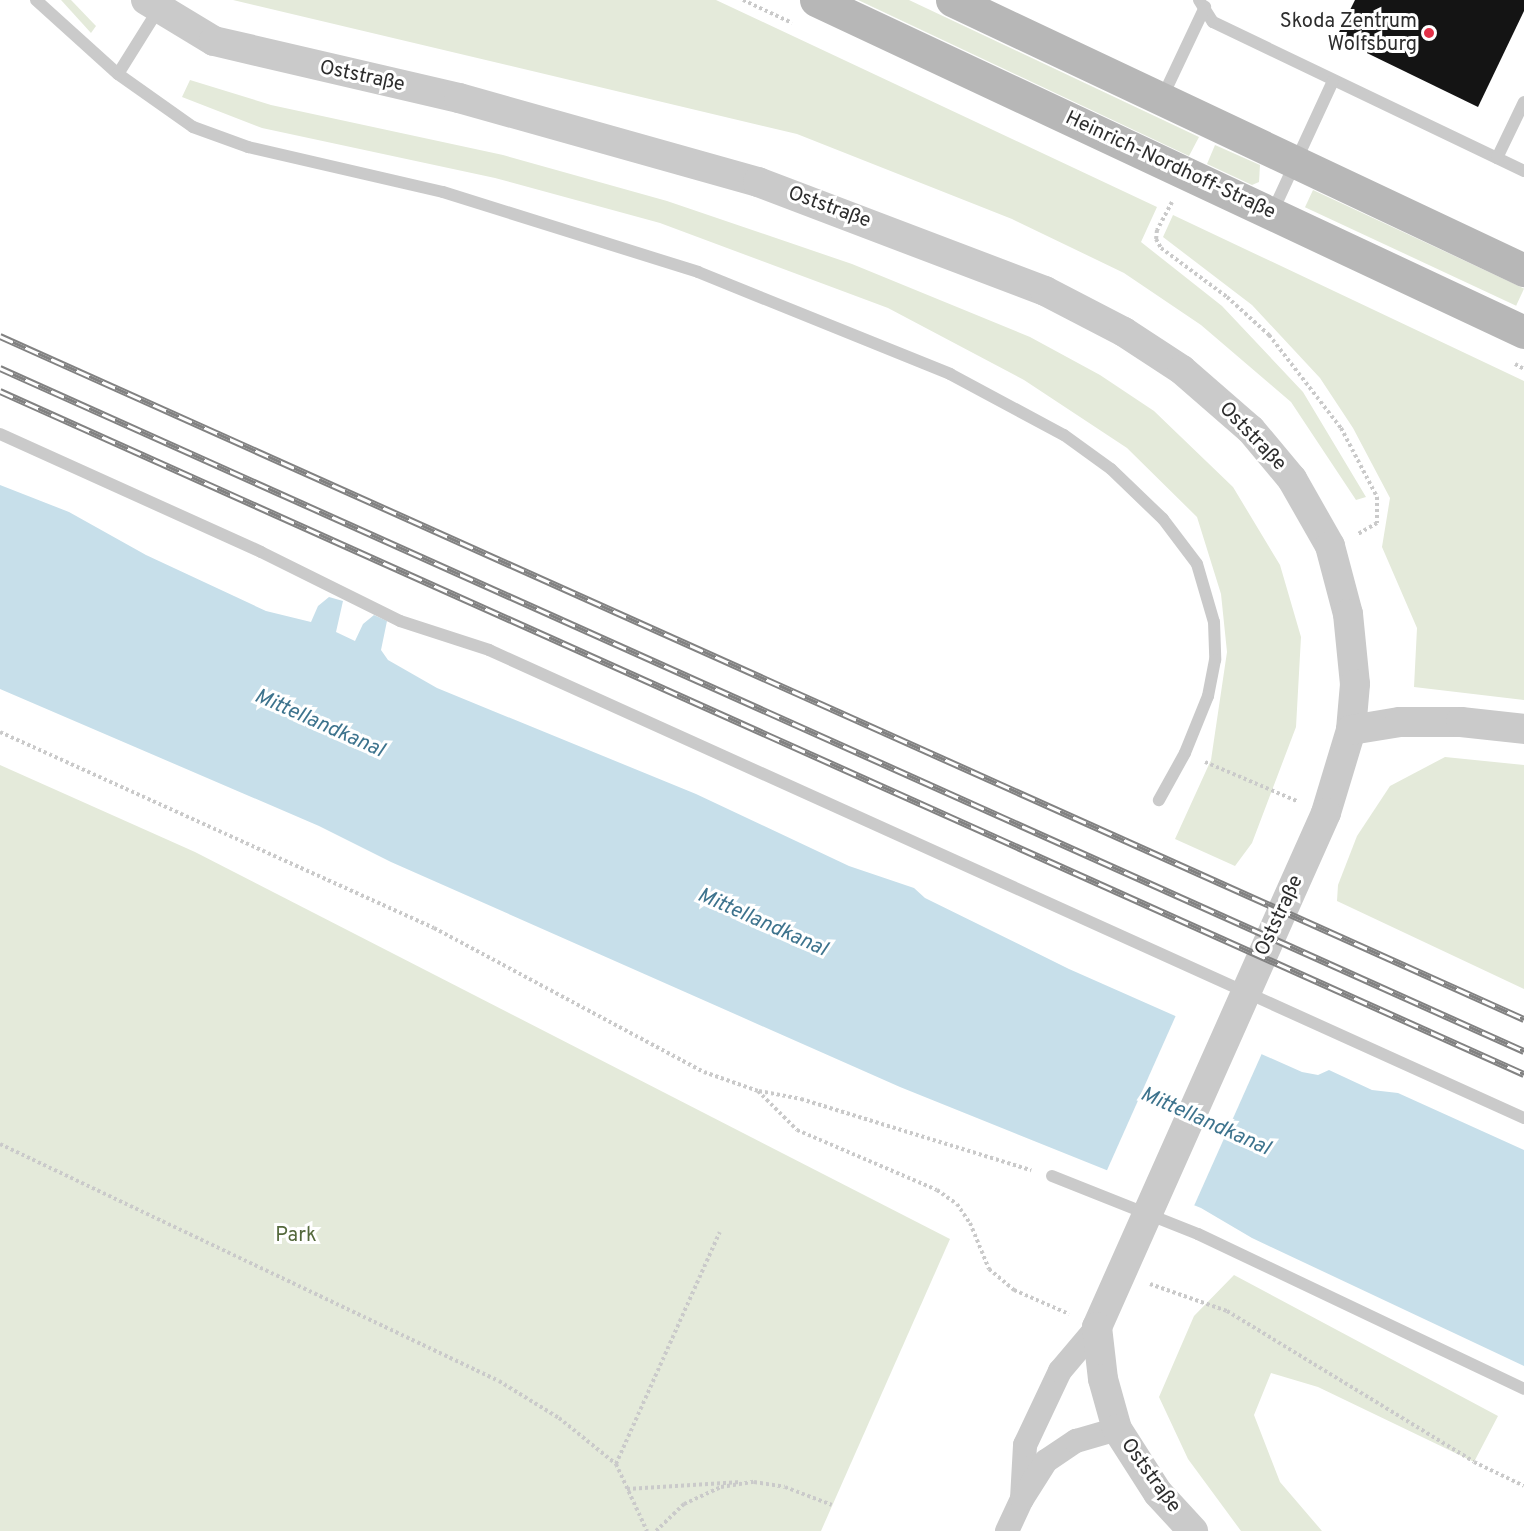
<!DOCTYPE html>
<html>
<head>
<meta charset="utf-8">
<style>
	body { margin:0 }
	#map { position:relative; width:1524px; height:1531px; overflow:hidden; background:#fff; font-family:Overpass,sans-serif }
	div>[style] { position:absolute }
	.green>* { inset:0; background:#e4eada; transform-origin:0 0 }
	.water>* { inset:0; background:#c7dfea }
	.pier>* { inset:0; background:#fff; transform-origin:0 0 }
	.building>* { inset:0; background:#141414 }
	.path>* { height:4px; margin-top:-2px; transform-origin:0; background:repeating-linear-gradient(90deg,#cacaca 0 3px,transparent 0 6px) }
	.service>* { height:12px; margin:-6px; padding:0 6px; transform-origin:6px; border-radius:6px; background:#cacaca }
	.minor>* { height:24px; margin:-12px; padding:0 12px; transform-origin:12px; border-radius:12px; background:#cacaca }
	.tertiary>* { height:30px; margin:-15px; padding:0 15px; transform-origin:15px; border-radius:15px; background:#cacaca }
	.secondary>* { height:33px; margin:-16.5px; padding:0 16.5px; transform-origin:16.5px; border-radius:16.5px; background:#b7b7b7 }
	.rail>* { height:7px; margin-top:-3.5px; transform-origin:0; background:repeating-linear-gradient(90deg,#fff 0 14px,#828282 0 28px); box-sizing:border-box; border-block:2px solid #828282 }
	.dots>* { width:16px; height:16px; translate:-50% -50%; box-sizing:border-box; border:3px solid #fff; border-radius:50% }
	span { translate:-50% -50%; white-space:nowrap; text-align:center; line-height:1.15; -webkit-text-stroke:6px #fff; paint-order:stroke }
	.poi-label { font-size:20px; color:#2d2d2d }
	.right { translate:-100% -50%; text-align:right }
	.street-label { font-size:20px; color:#2d2d2d }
	.park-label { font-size:20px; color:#53683b }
	.water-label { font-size:21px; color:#3d738d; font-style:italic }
</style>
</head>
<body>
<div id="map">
	<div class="green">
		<div style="clip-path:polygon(61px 0,71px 0,96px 26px,91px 33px)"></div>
		<div style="clip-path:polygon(233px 0,716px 0,1157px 207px,1141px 242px,1222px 306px,1303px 392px,1366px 497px,1356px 500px,1291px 402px,1201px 325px,1124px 273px,1012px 219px,797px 134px)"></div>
		<div style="clip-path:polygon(858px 0,909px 0,1199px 137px,1189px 156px)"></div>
		<div style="clip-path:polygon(190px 80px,271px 105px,503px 155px,667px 201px,852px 264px,1030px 337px,1100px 375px,1154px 411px,1233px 487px,1280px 565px,1301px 637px,1296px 727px,1252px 843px,1235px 866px,1175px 839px,1211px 760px,1227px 652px,1221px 594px,1197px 517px,1127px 448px,1024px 380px,888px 308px,660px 223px,495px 178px,262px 128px,182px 97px)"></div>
		<div style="clip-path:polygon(1215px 145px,1260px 165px,1259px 182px,1252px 185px,1207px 164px)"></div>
		<div style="left:1313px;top:190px;width:233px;height:19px;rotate:25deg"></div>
		<div style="clip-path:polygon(1173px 215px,1524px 381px,1524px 700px,1414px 687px,1417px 628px,1382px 547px,1390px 498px,1353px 428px,1320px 378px,1252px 305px,1163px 237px)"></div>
		<div style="clip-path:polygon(1445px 757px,1524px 765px,1524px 989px,1337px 901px,1338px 885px,1357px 836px,1390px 786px)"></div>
		<div style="clip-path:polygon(0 765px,195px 852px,950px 1239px,821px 1531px,0 1531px)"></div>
		<div style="clip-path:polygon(1234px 1275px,1498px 1416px,1474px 1462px,1318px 1387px,1271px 1373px,1254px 1415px,1280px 1482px,1322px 1531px,1241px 1531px,1188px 1459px,1159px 1397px,1194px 1316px)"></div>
	</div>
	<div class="water">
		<div style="clip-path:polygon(0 485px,69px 512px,146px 555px,266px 611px,311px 622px,318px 606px,329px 597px,343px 601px,336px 632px,355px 641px,363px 624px,374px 615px,387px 621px,381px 650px,388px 660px,437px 688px,696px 794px,849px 866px,914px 888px,925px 898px,1069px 969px,1302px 1072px,1318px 1075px,1329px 1070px,1372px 1090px,1398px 1093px,1524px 1150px,1524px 1366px,1252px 1238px,1201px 1208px,900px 1087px,391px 862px,319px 826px,0 689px)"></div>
	</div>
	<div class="pier">
		<div style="left:1177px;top:1013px;width:94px;height:176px;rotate:24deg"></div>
	</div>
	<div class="building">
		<div style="clip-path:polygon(1355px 0,1524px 0,1524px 11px,1478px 107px,1336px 38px)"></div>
	</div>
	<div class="path">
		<div style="left:743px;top:0;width:54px;rotate:25.1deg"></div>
		<div style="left:1172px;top:202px;width:32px;rotate:118deg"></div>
		<div style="left:1157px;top:230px;width:9px;rotate:96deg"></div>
		<div style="left:1156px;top:239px;width:10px;rotate:61deg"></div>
		<div style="left:1161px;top:248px;width:82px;rotate:36.6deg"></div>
		<div style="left:1227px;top:297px;width:57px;rotate:42.1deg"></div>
		<div style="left:1269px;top:335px;width:118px;rotate:52.3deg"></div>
		<div style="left:1341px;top:428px;width:78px;rotate:62.4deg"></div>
		<div style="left:1377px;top:497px;width:26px;rotate:90deg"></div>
		<div style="left:1377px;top:523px;width:22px;rotate:150deg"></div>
		<div style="left:1515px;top:364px;width:10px;rotate:29deg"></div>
		<div style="left:0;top:732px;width:476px;rotate:24.3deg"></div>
		<div style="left:434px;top:928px;width:306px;rotate:28.1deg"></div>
		<div style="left:704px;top:1072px;width:57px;rotate:19.4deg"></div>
		<div style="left:758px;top:1091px;width:55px;rotate:45deg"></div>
		<div style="left:797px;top:1130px;width:152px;rotate:23.2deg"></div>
		<div style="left:937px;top:1190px;width:24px;rotate:35deg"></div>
		<div style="left:957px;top:1204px;width:23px;rotate:56deg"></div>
		<div style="left:970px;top:1223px;width:50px;rotate:67.6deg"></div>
		<div style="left:989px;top:1269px;width:33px;rotate:40deg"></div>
		<div style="left:1014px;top:1290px;width:60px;rotate:23.6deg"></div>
		<div style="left:1205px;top:762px;width:100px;rotate:23deg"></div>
		<div style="left:759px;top:1091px;width:43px;rotate:10.8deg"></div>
		<div style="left:801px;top:1099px;width:241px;rotate:17.2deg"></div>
		<div style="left:0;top:1144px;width:552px;rotate:25.41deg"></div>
		<div style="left:499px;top:1381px;width:70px;rotate:31.7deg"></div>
		<div style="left:559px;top:1418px;width:73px;rotate:38.9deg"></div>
		<div style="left:616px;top:1464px;width:74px;rotate:65.2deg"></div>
		<div style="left:1150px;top:1284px;width:82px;rotate:19.3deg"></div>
		<div style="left:1227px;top:1311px;width:289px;rotate:31.4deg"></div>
		<div style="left:1474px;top:1462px;width:55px;rotate:25.6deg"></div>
		<div style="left:616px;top:1464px;width:254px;rotate:-65.9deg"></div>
		<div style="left:627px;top:1489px;width:114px;rotate:-3.5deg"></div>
		<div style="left:656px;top:1531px;width:39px;rotate:-44deg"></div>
		<div style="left:684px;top:1504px;width:41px;rotate:-24.7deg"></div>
		<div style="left:721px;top:1487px;width:33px;rotate:-9deg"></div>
		<div style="left:754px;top:1482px;width:31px;rotate:9deg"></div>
		<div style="left:785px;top:1487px;width:50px;rotate:21deg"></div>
	</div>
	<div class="service">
		<div style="left:36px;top:0;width:110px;rotate:42.1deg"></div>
		<div style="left:118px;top:74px;width:92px;rotate:35.2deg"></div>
		<div style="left:193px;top:127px;width:59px;rotate:20deg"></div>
		<div style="left:248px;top:147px;width:200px;rotate:13deg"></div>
		<div style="left:443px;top:192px;width:267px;rotate:17.4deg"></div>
		<div style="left:698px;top:272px;width:272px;rotate:22deg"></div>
		<div style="left:950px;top:374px;width:129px;rotate:28.2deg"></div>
		<div style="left:1064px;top:435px;width:58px;rotate:35.9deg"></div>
		<div style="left:1111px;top:469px;width:72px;rotate:43.9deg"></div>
		<div style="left:1163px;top:519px;width:56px;rotate:52.9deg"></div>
		<div style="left:1197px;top:564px;width:60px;rotate:73.7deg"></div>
		<div style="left:1214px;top:622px;width:38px;rotate:88deg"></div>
		<div style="left:1215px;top:660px;width:37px;rotate:101deg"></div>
		<div style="left:1208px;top:696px;width:61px;rotate:112deg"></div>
		<div style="left:1185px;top:753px;width:54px;rotate:119deg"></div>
		<div style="left:1199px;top:0;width:26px;rotate:58deg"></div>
		<div style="left:1213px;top:22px;width:345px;rotate:25.6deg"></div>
		<div style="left:118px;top:74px;width:75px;rotate:-58deg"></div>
		<div style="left:1162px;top:98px;width:101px;rotate:-64.7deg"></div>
		<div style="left:1497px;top:158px;width:62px;rotate:-64.3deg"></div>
		<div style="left:1272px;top:213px;width:145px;rotate:-65.2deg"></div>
		<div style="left:0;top:434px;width:286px;rotate:24.3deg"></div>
		<div style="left:261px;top:552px;width:155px;rotate:26.4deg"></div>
		<div style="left:400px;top:621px;width:94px;rotate:18deg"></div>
		<div style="left:489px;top:650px;width:1136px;rotate:24.33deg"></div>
		<div style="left:1052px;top:1176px;width:157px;rotate:21.7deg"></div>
		<div style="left:1198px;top:1234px;width:361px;rotate:25.4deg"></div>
	</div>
	<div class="minor">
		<div style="left:1022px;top:1499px;width:54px;rotate:-86.8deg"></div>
		<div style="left:1025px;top:1445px;width:82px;rotate:-64.7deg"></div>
		<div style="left:1060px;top:1371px;width:57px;rotate:-49.9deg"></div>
		<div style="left:1007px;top:1531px;width:35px;rotate:-65deg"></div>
		<div style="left:1022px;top:1499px;width:45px;rotate:-57.7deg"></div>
		<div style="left:1046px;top:1461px;width:36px;rotate:-34deg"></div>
		<div style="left:1076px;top:1441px;width:43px;rotate:-16.3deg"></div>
	</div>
	<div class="tertiary">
		<div style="left:146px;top:0;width:79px;rotate:31.1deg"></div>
		<div style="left:214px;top:41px;width:252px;rotate:13.1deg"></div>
		<div style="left:459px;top:98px;width:311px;rotate:15.7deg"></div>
		<div style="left:758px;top:182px;width:307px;rotate:20.8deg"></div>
		<div style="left:1045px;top:291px;width:89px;rotate:27.4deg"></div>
		<div style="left:1124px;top:332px;width:69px;rotate:33.2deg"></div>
		<div style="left:1182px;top:370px;width:91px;rotate:41deg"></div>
		<div style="left:1251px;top:430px;width:64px;rotate:50.1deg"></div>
		<div style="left:1292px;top:479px;width:77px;rotate:60.4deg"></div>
		<div style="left:1330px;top:546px;width:70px;rotate:75.2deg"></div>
		<div style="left:1348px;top:614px;width:70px;rotate:84.3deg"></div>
		<div style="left:1355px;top:684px;width:46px;rotate:95deg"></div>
		<div style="left:1351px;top:730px;width:87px;rotate:106.8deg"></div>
		<div style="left:1326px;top:813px;width:563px;rotate:114.01deg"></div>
		<div style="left:1097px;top:1327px;width:52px;rotate:83.4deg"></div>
		<div style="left:1103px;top:1379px;width:52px;rotate:74.4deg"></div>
		<div style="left:1117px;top:1429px;width:76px;rotate:57.4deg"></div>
		<div style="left:1158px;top:1493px;width:52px;rotate:47.4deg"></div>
		<div style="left:1351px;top:730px;width:50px;rotate:-9.3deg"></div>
		<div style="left:1400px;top:722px;width:61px"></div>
		<div style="left:1461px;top:722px;width:63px;rotate:6.3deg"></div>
	</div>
	<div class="secondary">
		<div style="left:816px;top:0;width:782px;rotate:25.12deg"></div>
		<div style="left:952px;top:0;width:633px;rotate:25.27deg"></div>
	</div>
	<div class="rail">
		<div style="left:0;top:336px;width:1670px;rotate:24.14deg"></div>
		<div style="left:0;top:368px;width:1670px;rotate:24.14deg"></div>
		<div style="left:0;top:391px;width:1670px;rotate:24.14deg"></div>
	</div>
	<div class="dots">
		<div style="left:1429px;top:33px;background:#e23148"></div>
	</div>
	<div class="poi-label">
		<span class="right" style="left:1417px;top:34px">Skoda Zentrum<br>Wolfsburg</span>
	</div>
	<div class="street-label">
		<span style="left:362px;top:77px;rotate:12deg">Oststraße</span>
		<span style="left:1170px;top:166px;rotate:25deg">Heinrich-Nordhoff-Straße</span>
		<span style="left:829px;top:208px;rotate:20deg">Oststraße</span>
		<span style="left:1252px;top:437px;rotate:46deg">Oststraße</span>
		<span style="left:1280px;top:916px;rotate:-65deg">Oststraße</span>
		<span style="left:1150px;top:1476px;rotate:54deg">Oststraße</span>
	</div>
	<div class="park-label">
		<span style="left:296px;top:1236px">Park</span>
	</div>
	<div class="water-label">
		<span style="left:319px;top:724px;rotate:24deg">Mittellandkanal</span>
		<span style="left:762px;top:923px;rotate:24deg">Mittellandkanal</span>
		<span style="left:1205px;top:1122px;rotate:24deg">Mittellandkanal</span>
	</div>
</div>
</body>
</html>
